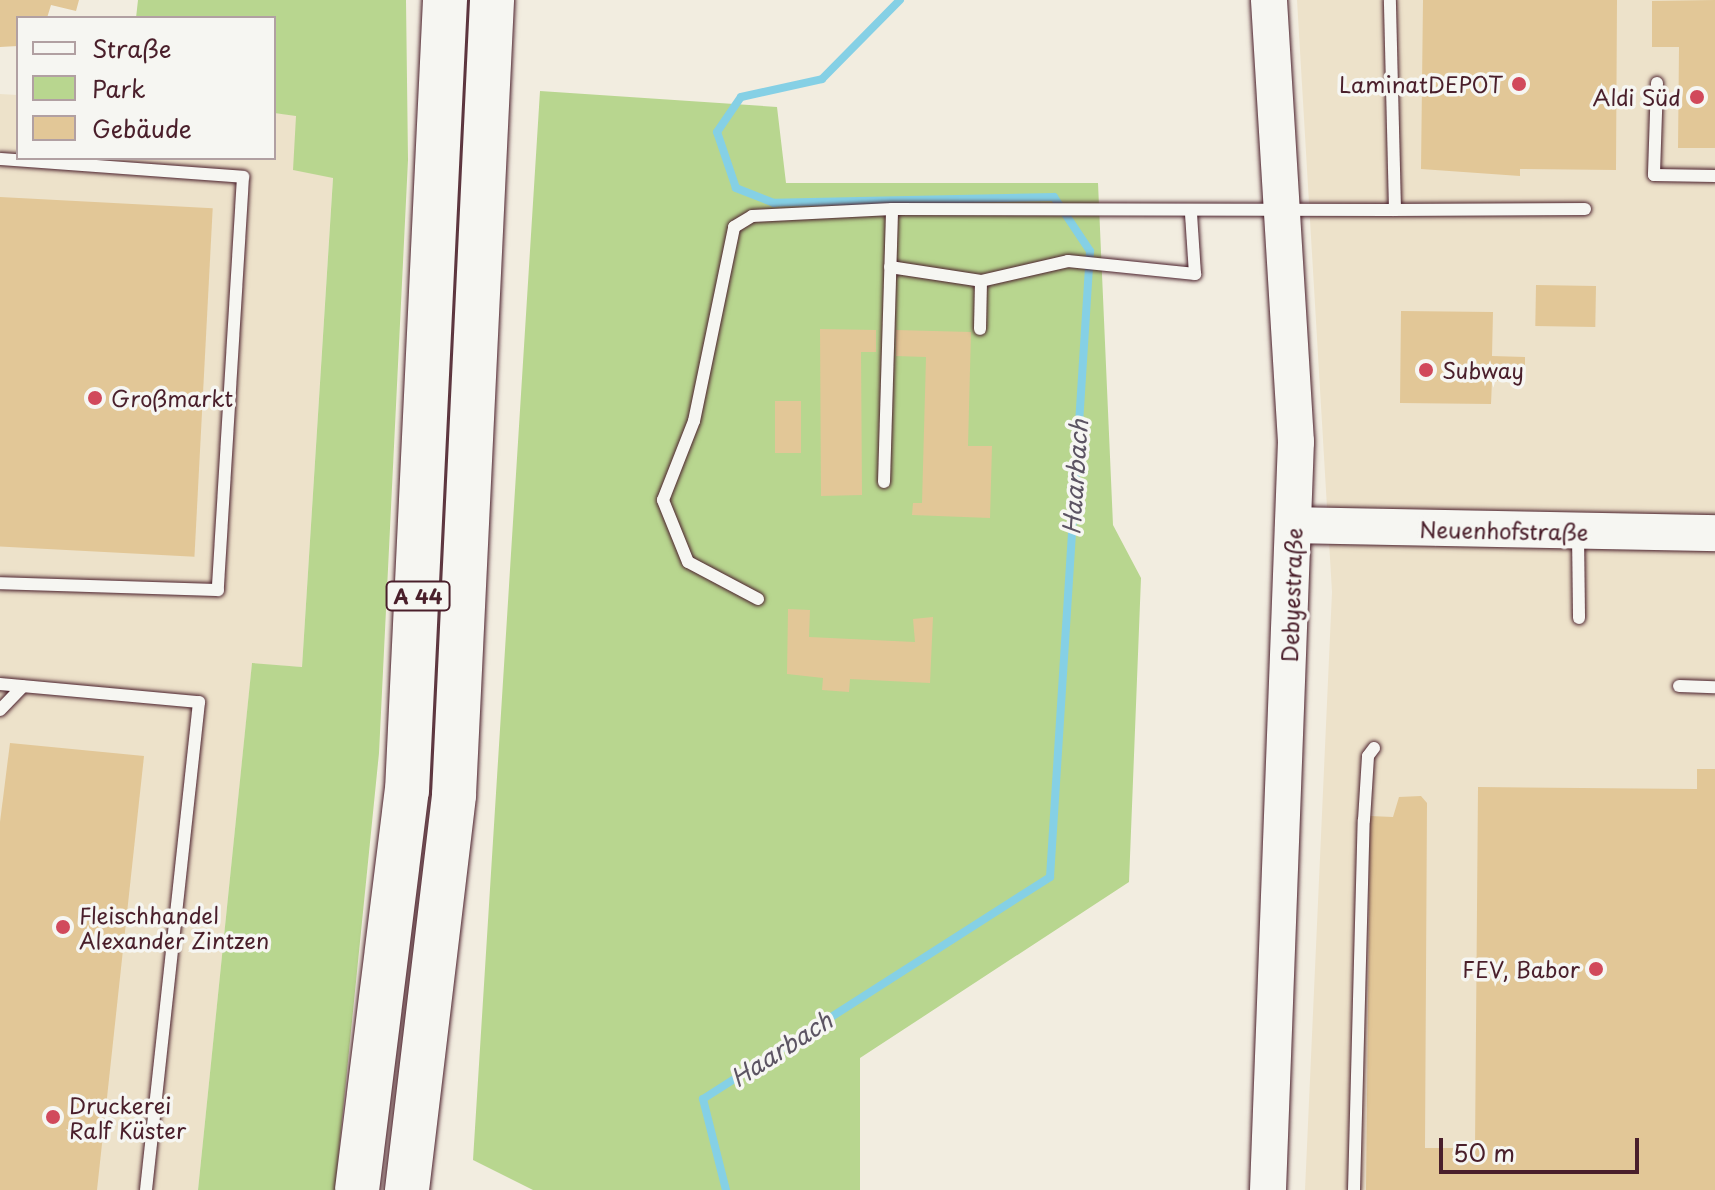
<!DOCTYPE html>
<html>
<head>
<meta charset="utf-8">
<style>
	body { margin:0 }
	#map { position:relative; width:1715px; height:1190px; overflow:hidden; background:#f2ede0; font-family:"Playpen Sans",sans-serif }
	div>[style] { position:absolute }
	.built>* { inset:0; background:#ede2ca }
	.green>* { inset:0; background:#b8d68f }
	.stream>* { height:8px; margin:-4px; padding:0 4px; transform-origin:4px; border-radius:4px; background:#85d0e5 }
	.building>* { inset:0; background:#e2c797; transform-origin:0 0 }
	.roads { filter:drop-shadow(0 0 2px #4a1f2b) drop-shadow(0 0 2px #4a1f2b) }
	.lane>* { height:12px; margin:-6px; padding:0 6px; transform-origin:6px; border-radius:6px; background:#f6f6f2 }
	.secondary>* { height:36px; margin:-18px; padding:0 18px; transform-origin:18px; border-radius:18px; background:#f6f6f2 }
	.highway>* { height:44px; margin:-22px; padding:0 22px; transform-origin:22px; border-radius:22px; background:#f6f6f2 }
	.dots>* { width:22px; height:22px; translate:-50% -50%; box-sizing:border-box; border:4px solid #f6f6f2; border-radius:50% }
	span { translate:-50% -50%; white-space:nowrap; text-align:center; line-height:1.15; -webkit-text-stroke:7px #f6f6f2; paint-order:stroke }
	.shield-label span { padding:2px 6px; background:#f6f6f2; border:2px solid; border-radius:6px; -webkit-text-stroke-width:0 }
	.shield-label { font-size:20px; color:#4a1f2b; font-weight:700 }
	.poi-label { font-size:22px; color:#4a1f2b }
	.right { translate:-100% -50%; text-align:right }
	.left { translate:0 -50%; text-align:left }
	.street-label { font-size:22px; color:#4a1f2b }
	.water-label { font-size:24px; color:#5c5463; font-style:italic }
	.legend { position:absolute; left:16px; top:16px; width:260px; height:144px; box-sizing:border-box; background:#f6f6f2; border:2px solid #b1a0a2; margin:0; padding:10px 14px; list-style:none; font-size:24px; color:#4a1f2b }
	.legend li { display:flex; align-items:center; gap:16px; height:40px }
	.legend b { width:40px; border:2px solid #b1a0a2 }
	.scale { position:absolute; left:1439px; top:1138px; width:200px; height:36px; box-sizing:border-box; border:4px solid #4a1f2b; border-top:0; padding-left:10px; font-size:24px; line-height:28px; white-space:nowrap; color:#4a1f2b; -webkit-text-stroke:6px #f6f6f2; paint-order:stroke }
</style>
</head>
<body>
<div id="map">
	<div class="built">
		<div style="clip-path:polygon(1297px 0,1715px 0,1715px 1190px,1305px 1190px,1332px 592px)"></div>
		<div style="clip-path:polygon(0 94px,18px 95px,18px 158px,274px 158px,274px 113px,296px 115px,333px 177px,302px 667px,252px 664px,198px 1190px,0 1190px)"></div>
	</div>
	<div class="green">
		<div style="clip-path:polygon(138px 0,406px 0,408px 160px,379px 753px,335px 1190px,198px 1190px,252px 663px,302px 667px,333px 178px,293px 170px,296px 116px,274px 113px,274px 18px,136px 18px)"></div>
		<div style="clip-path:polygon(540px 91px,777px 107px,786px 183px,1098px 183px,1113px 525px,1141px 578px,1129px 882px,860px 1058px,860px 1190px,533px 1190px,473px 1160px)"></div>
	</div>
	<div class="stream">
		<div style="left:726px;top:1190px;width:94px;rotate:-104.2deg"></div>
		<div style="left:703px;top:1099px;width:412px;rotate:-32.6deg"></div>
		<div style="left:1050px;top:877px;width:627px;rotate:-86.34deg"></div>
		<div style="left:1090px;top:251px;width:65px;rotate:-123.7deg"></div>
		<div style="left:1054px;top:197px;width:280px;rotate:178.8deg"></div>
		<div style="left:774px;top:203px;width:41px;rotate:-158.5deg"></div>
		<div style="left:736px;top:188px;width:59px;rotate:-108.7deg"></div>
		<div style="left:717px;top:132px;width:42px;rotate:-55.6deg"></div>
		<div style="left:741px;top:97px;width:83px;rotate:-12.5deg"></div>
		<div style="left:822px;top:79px;width:111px;rotate:-45.4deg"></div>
	</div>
	<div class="building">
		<div style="clip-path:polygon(0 0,79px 0,76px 11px,51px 5px,47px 18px,18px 18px,18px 46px,0 47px)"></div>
		<div style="clip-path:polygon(1423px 0,1617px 0,1616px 170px,1520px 169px,1520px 176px,1421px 169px)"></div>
		<div style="clip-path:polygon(1715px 0,1715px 148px,1678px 148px,1679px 47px,1652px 47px,1652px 1px)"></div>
		<div style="left:0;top:197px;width:213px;height:349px;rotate:3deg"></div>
		<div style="left:1536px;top:285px;width:60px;height:41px;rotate:1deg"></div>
		<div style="clip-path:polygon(1401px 311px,1493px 312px,1492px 356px,1525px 357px,1525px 381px,1492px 381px,1491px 404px,1400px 403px)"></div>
		<div style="clip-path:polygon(820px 329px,876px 330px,876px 352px,861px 352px,862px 495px,821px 496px)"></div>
		<div style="clip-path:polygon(896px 330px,971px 332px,968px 446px,992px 446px,990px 518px,912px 515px,913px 503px,922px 503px,926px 357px,896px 356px)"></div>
		<div style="left:775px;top:401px;width:26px;height:52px"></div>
		<div style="clip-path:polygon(788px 609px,810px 610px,809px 637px,915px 642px,913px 619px,933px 617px,930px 683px,850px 679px,849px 692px,822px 690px,823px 678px,787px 674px)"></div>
		<div style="clip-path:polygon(10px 743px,144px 756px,97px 1190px,0 1190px,0 822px)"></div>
		<div style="clip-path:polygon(1697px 769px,1715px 769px,1715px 1190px,1366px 1190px,1370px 816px,1393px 817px,1399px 797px,1421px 796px,1427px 803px,1425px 1148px,1475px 1148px,1478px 787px,1697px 789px)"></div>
	</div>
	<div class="roads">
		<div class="lane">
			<div style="left:1657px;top:83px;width:92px;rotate:91.9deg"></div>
			<div style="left:1654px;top:175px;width:61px;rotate:0.9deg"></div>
			<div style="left:0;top:159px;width:244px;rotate:4.2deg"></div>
			<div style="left:243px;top:177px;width:414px;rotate:93.5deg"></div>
			<div style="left:218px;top:590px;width:218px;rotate:-178.2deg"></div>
			<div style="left:1395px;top:210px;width:190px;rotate:-0.3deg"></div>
			<div style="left:890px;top:267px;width:92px;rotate:8.7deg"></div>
			<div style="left:981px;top:281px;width:89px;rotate:-12.9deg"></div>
			<div style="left:1068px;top:261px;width:128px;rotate:5.8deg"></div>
			<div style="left:1195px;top:274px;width:61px;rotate:-93.8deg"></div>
			<div style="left:980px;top:329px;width:48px;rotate:-88.8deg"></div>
			<div style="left:884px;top:482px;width:273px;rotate:-88.3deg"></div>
			<div style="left:1578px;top:533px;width:85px;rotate:89.3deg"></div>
			<div style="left:758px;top:599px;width:79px;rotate:-152.1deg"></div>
			<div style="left:688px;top:562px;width:67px;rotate:-112deg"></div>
			<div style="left:663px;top:500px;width:85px;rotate:-68.6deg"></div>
			<div style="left:694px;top:421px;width:198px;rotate:-78.3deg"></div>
			<div style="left:734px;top:227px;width:21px;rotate:-31deg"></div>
			<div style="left:752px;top:216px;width:140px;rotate:-2.9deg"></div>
			<div style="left:892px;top:209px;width:503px;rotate:0.11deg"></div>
			<div style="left:1395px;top:210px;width:210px;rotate:-91.4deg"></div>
			<div style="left:0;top:684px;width:200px;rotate:5.2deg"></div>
			<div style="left:199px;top:702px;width:491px;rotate:96.2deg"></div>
			<div style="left:1679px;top:686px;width:36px;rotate:2deg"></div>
			<div style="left:0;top:710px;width:33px;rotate:-46deg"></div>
			<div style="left:1354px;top:1190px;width:370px;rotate:-88.5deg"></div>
			<div style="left:1364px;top:820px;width:64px;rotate:-86.4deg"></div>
			<div style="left:1368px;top:756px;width:10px;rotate:-53deg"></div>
		</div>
		<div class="secondary">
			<div style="left:1293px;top:525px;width:422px;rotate:1.1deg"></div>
			<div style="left:1268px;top:1190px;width:749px;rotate:-87.86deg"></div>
			<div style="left:1296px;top:442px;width:443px;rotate:-93.5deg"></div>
		</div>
		<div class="highway">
			<div style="left:357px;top:1190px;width:402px;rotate:-82.9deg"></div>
			<div style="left:407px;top:791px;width:792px;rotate:-87.25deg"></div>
			<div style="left:407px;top:1190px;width:398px;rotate:-83.2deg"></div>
			<div style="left:454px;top:795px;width:796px;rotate:-87.26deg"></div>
		</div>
	</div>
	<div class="dots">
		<div style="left:1519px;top:84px;background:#d1495b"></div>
		<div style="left:1697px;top:97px;background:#d1495b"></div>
		<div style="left:1426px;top:370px;background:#d1495b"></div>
		<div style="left:95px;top:398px;background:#d1495b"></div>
		<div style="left:63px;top:927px;background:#d1495b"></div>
		<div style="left:1596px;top:969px;background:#d1495b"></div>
		<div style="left:53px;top:1117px;background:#d1495b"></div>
	</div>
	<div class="shield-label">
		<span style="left:418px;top:596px">A 44</span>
	</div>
	<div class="poi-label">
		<span class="right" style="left:1503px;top:84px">LaminatDEPOT</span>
		<span class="right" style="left:1681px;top:97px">Aldi Süd</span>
		<span class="left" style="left:1442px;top:370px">Subway</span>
		<span class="left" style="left:111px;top:398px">Großmarkt</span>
		<span class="left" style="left:79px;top:927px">Fleischhandel<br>Alexander Zintzen</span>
		<span class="right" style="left:1580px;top:969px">FEV, Babor</span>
		<span class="left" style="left:69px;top:1117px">Druckerei<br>Ralf Küster</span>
	</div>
	<div class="street-label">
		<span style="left:1504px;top:530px;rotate:1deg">Neuenhofstraße</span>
		<span style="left:1291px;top:595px;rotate:-88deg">Debyestraße</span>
	</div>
	<div class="water-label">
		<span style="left:1075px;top:477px;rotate:-86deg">Haarbach</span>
		<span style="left:781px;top:1049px;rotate:-33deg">Haarbach</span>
	</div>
	<ul class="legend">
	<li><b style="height:10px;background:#f6f6f2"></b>Straße</li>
	<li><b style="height:22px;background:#b8d68f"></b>Park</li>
	<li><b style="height:22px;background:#e2c797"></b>Gebäude</li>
	</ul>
	<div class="scale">50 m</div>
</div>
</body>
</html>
